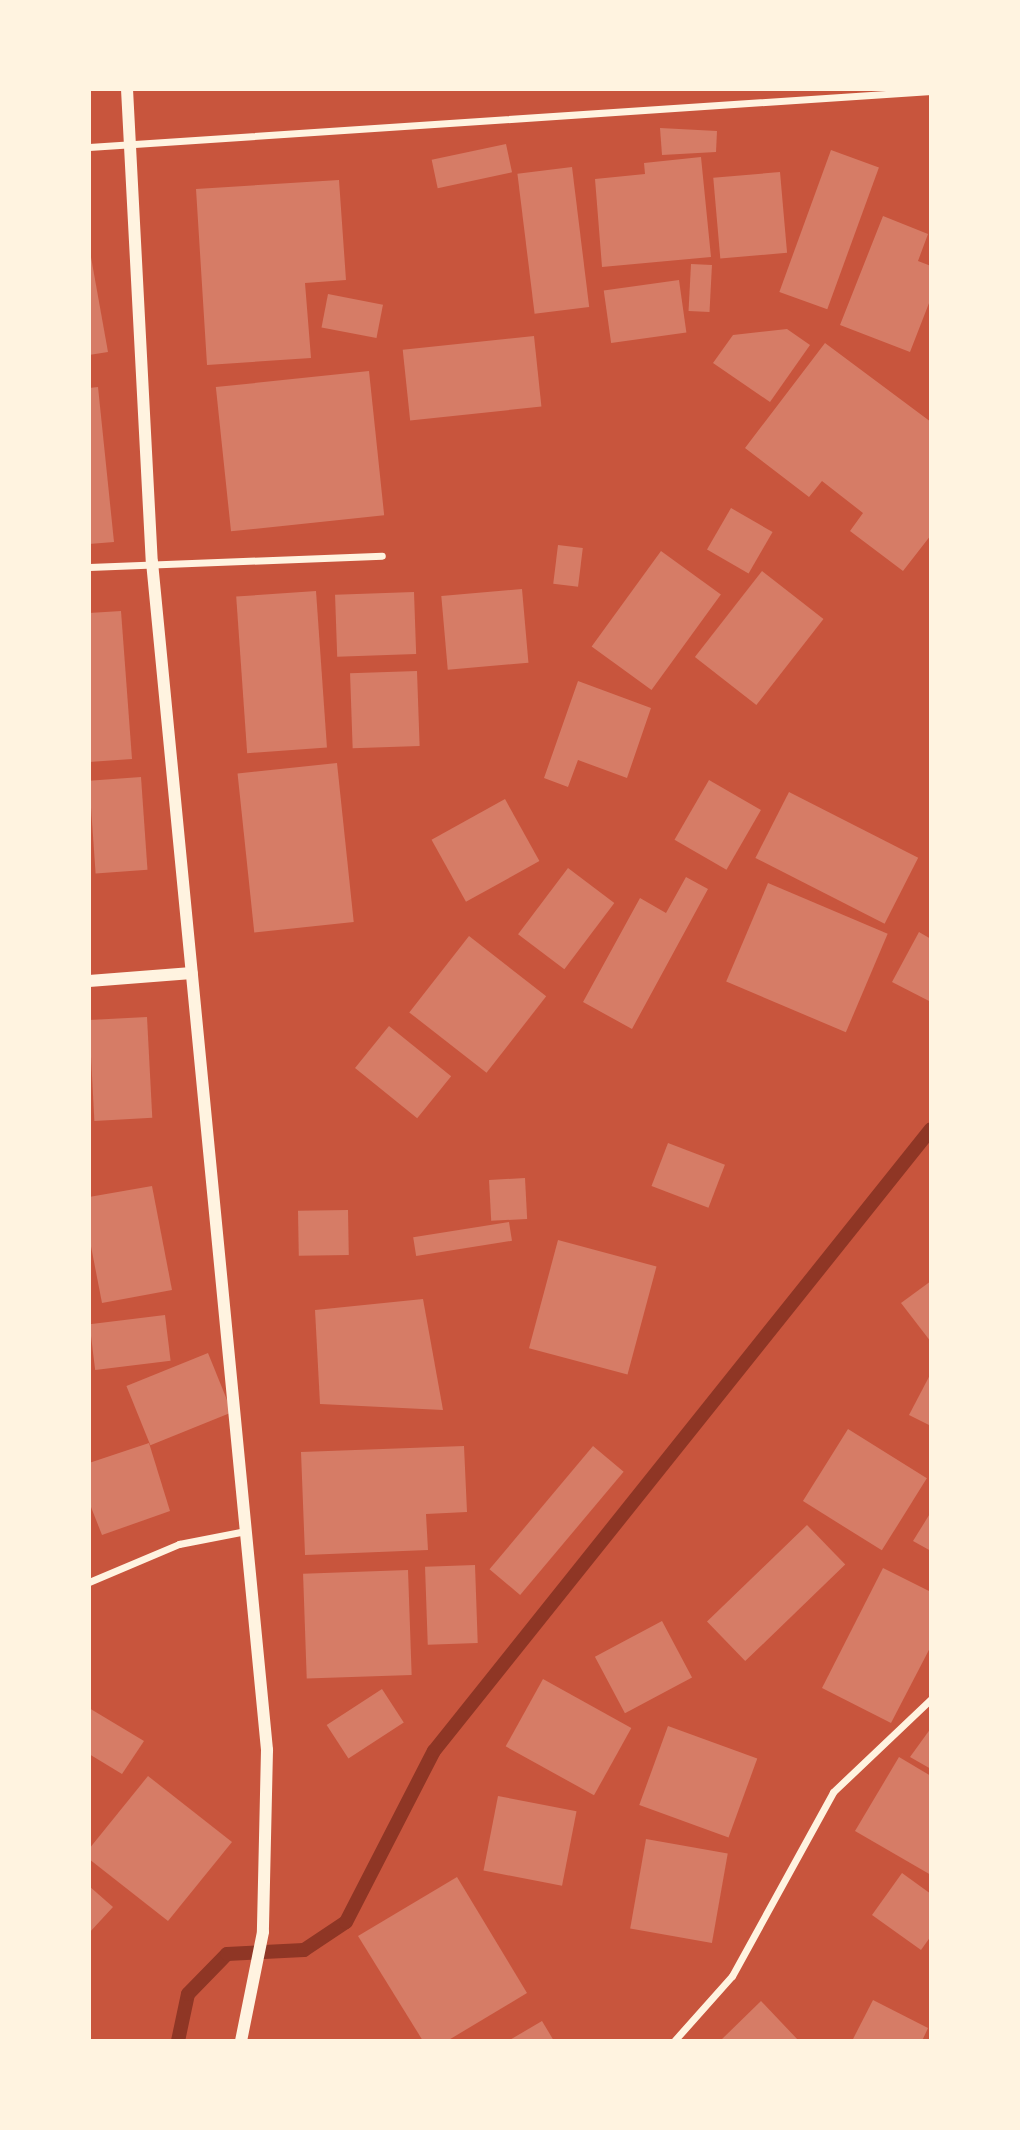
<!DOCTYPE html>
<html>
<head>
<meta charset="utf-8">
<style>
	body { margin:0 }
	#map { position:relative; width:1020px; height:2130px; overflow:hidden; background:#c8553d; font-family:Ubuntu,sans-serif }
	div>[style] { position:absolute }
	.stream>* { height:14px; margin:-7px; padding:0 7px; transform-origin:7px; border-radius:7px; background:#8f3625 }
	.building>* { inset:0; background:#d67c66; transform-origin:0 0 }
	.minor>* { height:7px; margin:-3.5px; padding:0 3.5px; transform-origin:3.5px; border-radius:3.5px; background:#fff3e0 }
	.tertiary>* { height:12px; margin:-6px; padding:0 6px; transform-origin:6px; border-radius:6px; background:#fff3e0 }
	span { translate:-50% -50%; white-space:nowrap; text-align:center; line-height:1.15; -webkit-text-stroke:6px #fff3e0; paint-order:stroke }
	.frame { position:absolute; inset:0; border:91px solid #fff3e0; pointer-events:none }
</style>
</head>
<body>
<div id="map">
	<div class="stream">
		<div style="left:178px;top:2041px;width:48px;rotate:-78deg"></div>
		<div style="left:188px;top:1994px;width:56px;rotate:-45.7deg"></div>
		<div style="left:227px;top:1954px;width:77px;rotate:-3deg"></div>
		<div style="left:304px;top:1950px;width:50px;rotate:-33.7deg"></div>
		<div style="left:346px;top:1922px;width:192px;rotate:-62.8deg"></div>
		<div style="left:434px;top:1751px;width:796px;rotate:-51.37deg"></div>
	</div>
	<div class="building">
		<div style="clip-path:polygon(660px 128px,717px 131px,716px 152px,662px 155px)"></div>
		<div style="left:506px;top:144px;width:29px;height:76px;rotate:78deg"></div>
		<div style="left:831px;top:150px;width:51px;height:151px;rotate:20deg"></div>
		<div style="clip-path:polygon(701px 157px,711px 257px,602px 267px,595px 179px,645px 174px,644px 163px)"></div>
		<div style="left:572px;top:167px;width:141px;height:55px;rotate:83deg"></div>
		<div style="left:780px;top:172px;width:81px;height:67px;rotate:85deg"></div>
		<div style="clip-path:polygon(339px 180px,346px 280px,305px 283px,311px 358px,207px 365px,196px 189px)"></div>
		<div style="clip-path:polygon(883px 216px,928px 234px,918px 261px,931px 266px,931px 298px,910px 352px,840px 325px)"></div>
		<div style="clip-path:polygon(89px 246px,108px 352px,89px 355px)"></div>
		<div style="left:691px;top:264px;width:21px;height:47px;rotate:3deg"></div>
		<div style="left:679px;top:280px;width:53px;height:76px;rotate:82deg"></div>
		<div style="left:328px;top:294px;width:56px;height:34px;rotate:11deg"></div>
		<div style="clip-path:polygon(787px 329px,810px 345px,770px 402px,713px 363px,733px 335px)"></div>
		<div style="left:534px;top:336px;width:71px;height:132px;rotate:84deg"></div>
		<div style="clip-path:polygon(825px 343px,931px 422px,931px 535px,903px 571px,850px 531px,863px 513px,822px 481px,809px 497px,745px 448px)"></div>
		<div style="left:369px;top:371px;width:145px;height:154px;rotate:84deg"></div>
		<div style="clip-path:polygon(98px 387px,114px 542px,89px 544px,89px 388px)"></div>
		<div style="left:731px;top:508px;width:48px;height:48px;rotate:30deg"></div>
		<div style="left:558px;top:545px;width:25px;height:39px;rotate:7deg"></div>
		<div style="left:661px;top:551px;width:74px;height:118px;rotate:36deg"></div>
		<div style="left:762px;top:571px;width:78px;height:109px;rotate:38deg"></div>
		<div style="left:522px;top:589px;width:74px;height:81px;rotate:85deg"></div>
		<div style="left:316px;top:591px;width:157px;height:80px;rotate:86deg"></div>
		<div style="left:414px;top:592px;width:62px;height:79px;rotate:88deg"></div>
		<div style="clip-path:polygon(121px 611px,132px 759px,89px 762px,89px 613px)"></div>
		<div style="left:417px;top:671px;width:75px;height:67px;rotate:88deg"></div>
		<div style="clip-path:polygon(578px 681px,651px 708px,627px 778px,578px 760px,568px 787px,544px 778px)"></div>
		<div style="left:337px;top:763px;width:160px;height:100px;rotate:84deg"></div>
		<div style="left:141px;top:777px;width:93px;height:52px;rotate:86deg"></div>
		<div style="left:709px;top:780px;width:60px;height:69px;rotate:30deg"></div>
		<div style="left:789px;top:792px;width:145px;height:74px;rotate:27deg"></div>
		<div style="left:505px;top:799px;width:71px;height:84px;rotate:61deg"></div>
		<div style="left:568px;top:868px;width:58px;height:83px;rotate:37deg"></div>
		<div style="clip-path:polygon(686px 877px,708px 889px,632px 1029px,583px 1002px,640px 898px,666px 913px)"></div>
		<div style="left:768px;top:883px;width:130px;height:107px;rotate:23deg"></div>
		<div style="clip-path:polygon(919px 932px,931px 939px,931px 1002px,892px 982px)"></div>
		<div style="left:469px;top:936px;width:98px;height:97px;rotate:38deg"></div>
		<div style="left:147px;top:1017px;width:101px;height:58px;rotate:87deg"></div>
		<div style="left:389px;top:1026px;width:80px;height:54px;rotate:39deg"></div>
		<div style="left:668px;top:1143px;width:61px;height:46px;rotate:21deg"></div>
		<div style="left:525px;top:1178px;width:41px;height:36px;rotate:87deg"></div>
		<div style="clip-path:polygon(152px 1186px,172px 1290px,102px 1303px,89px 1236px,89px 1197px)"></div>
		<div style="left:348px;top:1210px;width:45px;height:50px;rotate:89deg"></div>
		<div style="left:509px;top:1222px;width:19px;height:97px;rotate:81deg"></div>
		<div style="left:558px;top:1240px;width:102px;height:112px;rotate:15deg"></div>
		<div style="clip-path:polygon(931px 1281px,931px 1342px,901px 1303px)"></div>
		<div style="clip-path:polygon(423px 1299px,443px 1410px,320px 1404px,315px 1310px)"></div>
		<div style="left:165px;top:1315px;width:46px;height:76px;rotate:83deg"></div>
		<div style="left:208px;top:1353px;width:64px;height:88px;rotate:68deg"></div>
		<div style="clip-path:polygon(931px 1373px,931px 1426px,909px 1415px)"></div>
		<div style="left:848px;top:1429px;width:93px;height:85px;rotate:32deg"></div>
		<div style="clip-path:polygon(149px 1443px,170px 1511px,102px 1535px,89px 1502px,89px 1463px)"></div>
		<div style="clip-path:polygon(464px 1446px,467px 1512px,426px 1514px,428px 1550px,305px 1555px,301px 1452px)"></div>
		<div style="left:593px;top:1446px;width:40px;height:161px;rotate:40deg"></div>
		<div style="clip-path:polygon(931px 1512px,931px 1551px,913px 1541px)"></div>
		<div style="left:807px;top:1525px;width:55px;height:139px;rotate:46deg"></div>
		<div style="left:475px;top:1565px;width:78px;height:50px;rotate:88deg"></div>
		<div style="clip-path:polygon(883px 1568px,931px 1592px,931px 1646px,891px 1723px,822px 1688px)"></div>
		<div style="left:408px;top:1570px;width:105px;height:105px;rotate:88deg"></div>
		<div style="left:662px;top:1621px;width:64px;height:76px;rotate:62deg"></div>
		<div style="left:543px;top:1679px;width:101px;height:77px;rotate:29deg"></div>
		<div style="left:382px;top:1689px;width:40px;height:66px;rotate:57deg"></div>
		<div style="clip-path:polygon(89px 1708px,144px 1741px,122px 1774px,89px 1754px)"></div>
		<div style="left:668px;top:1726px;width:95px;height:84px;rotate:20deg"></div>
		<div style="clip-path:polygon(931px 1728px,931px 1769px,910px 1757px)"></div>
		<div style="clip-path:polygon(899px 1757px,931px 1776px,931px 1875px,855px 1831px)"></div>
		<div style="clip-path:polygon(148px 1776px,232px 1842px,168px 1921px,89px 1859px,89px 1849px)"></div>
		<div style="left:498px;top:1796px;width:80px;height:76px;rotate:11deg"></div>
		<div style="left:646px;top:1839px;width:83px;height:91px;rotate:10deg"></div>
		<div style="clip-path:polygon(902px 1873px,931px 1894px,931px 1936px,921px 1950px,872px 1915px)"></div>
		<div style="clip-path:polygon(457px 1877px,527px 1993px,447px 2041px,423px 2041px,358px 1936px)"></div>
		<div style="clip-path:polygon(89px 1886px,113px 1907px,89px 1933px)"></div>
		<div style="clip-path:polygon(873px 2000px,928px 2028px,922px 2041px,852px 2041px)"></div>
		<div style="clip-path:polygon(761px 2001px,799px 2041px,720px 2041px)"></div>
		<div style="clip-path:polygon(542px 2021px,554px 2041px,508px 2041px)"></div>
	</div>
	<div class="minor">
		<div style="left:89px;top:147px;width:844px;rotate:-3.81deg"></div>
		<div style="left:89px;top:567px;width:293px;rotate:-2.2deg"></div>
		<div style="left:89px;top:1582px;width:98px;rotate:-22.9deg"></div>
		<div style="left:179px;top:1544px;width:68px;rotate:-11deg"></div>
		<div style="left:674px;top:2041px;width:87px;rotate:-48.3deg"></div>
		<div style="left:732px;top:1976px;width:210px;rotate:-61.2deg"></div>
		<div style="left:833px;top:1792px;width:135px;rotate:-43.5deg"></div>
	</div>
	<div class="tertiary">
		<div style="left:127px;top:89px;width:474px;rotate:87deg"></div>
		<div style="left:152px;top:562px;width:1194px;rotate:84.47deg"></div>
		<div style="left:267px;top:1750px;width:182px;rotate:91.3deg"></div>
		<div style="left:263px;top:1932px;width:111px;rotate:101.4deg"></div>
		<div style="left:89px;top:981px;width:103px;rotate:-4.4deg"></div>
	</div>
	<div class="frame"></div>
</div>
</body>
</html>
